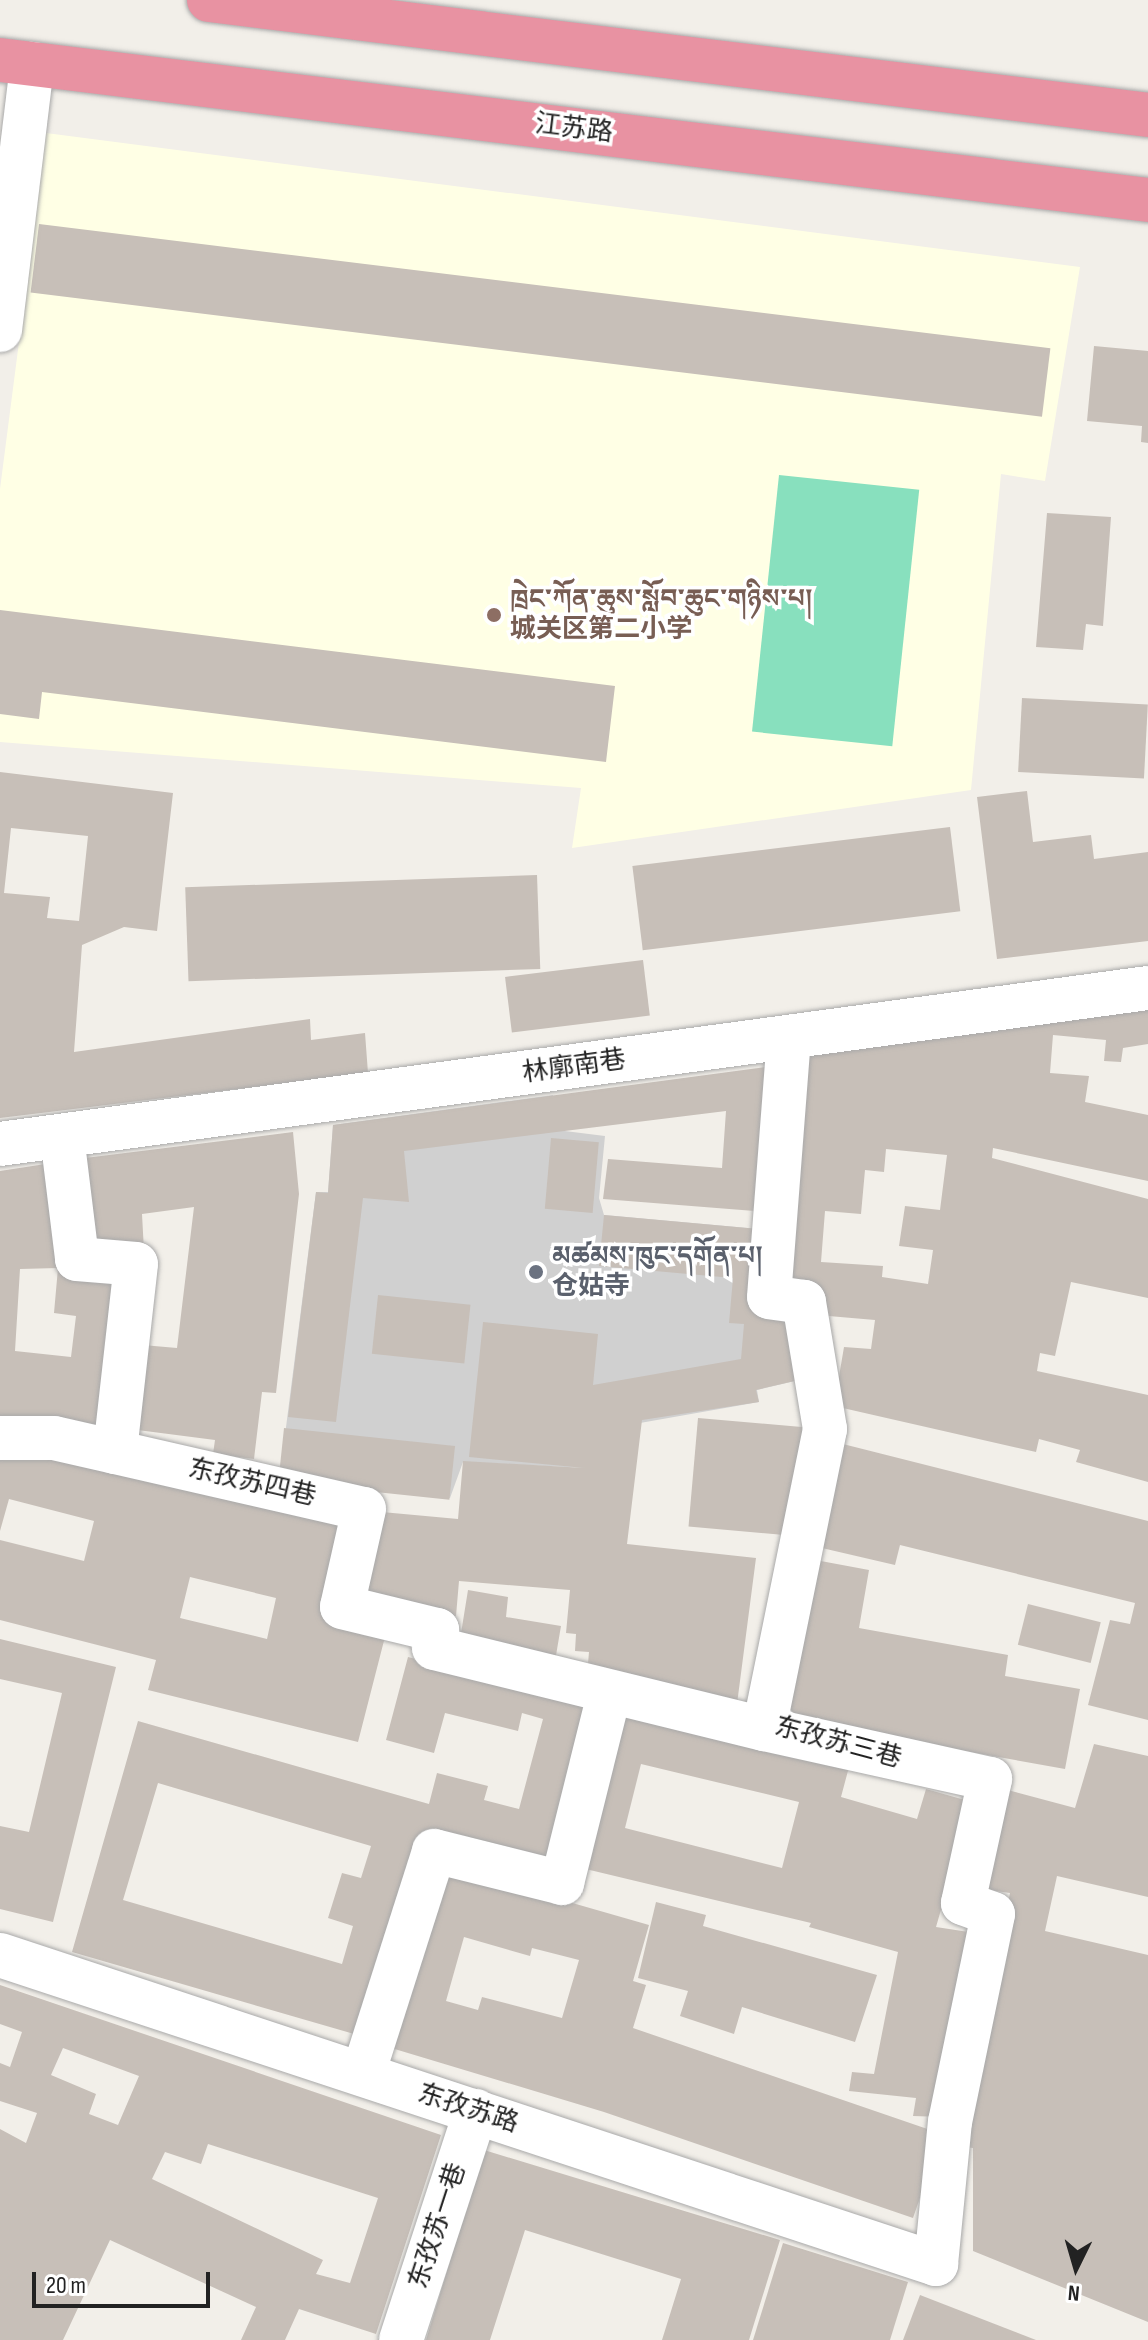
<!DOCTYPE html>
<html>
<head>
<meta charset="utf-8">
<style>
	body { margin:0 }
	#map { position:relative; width:1148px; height:2340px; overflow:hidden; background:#f2efe9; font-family:"Sofia Sans Condensed","Noto Sans SC","Noto Serif Tibetan",sans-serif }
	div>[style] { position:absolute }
	.education>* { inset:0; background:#ffffe5 }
	.religious>* { inset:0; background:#d0d0d0 }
	.pitch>* { inset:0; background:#88e0be; transform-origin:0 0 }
	.building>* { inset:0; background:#c7bfb8; transform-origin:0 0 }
	.roads { filter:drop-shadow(0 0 2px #a9a9a9) drop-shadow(0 0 2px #a9a9a9) }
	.minor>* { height:44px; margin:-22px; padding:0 22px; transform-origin:22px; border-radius:22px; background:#fff }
	.highway>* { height:44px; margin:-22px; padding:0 22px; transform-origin:22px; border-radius:22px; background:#e892a2 }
	.dots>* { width:22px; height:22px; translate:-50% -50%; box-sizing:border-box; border:4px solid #fff; border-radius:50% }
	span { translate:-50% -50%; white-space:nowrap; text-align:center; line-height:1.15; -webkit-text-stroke:7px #fff; paint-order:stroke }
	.street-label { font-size:26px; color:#222 }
	.education-label { font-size:26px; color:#785e54; font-weight:700 }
	.left { translate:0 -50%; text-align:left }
	.worship-label { font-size:26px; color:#5b616d; font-weight:700 }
	.north { position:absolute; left:1036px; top:2228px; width:80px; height:80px; -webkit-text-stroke:6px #fff; paint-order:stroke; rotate:185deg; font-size:22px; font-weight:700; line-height:32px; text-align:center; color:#222 }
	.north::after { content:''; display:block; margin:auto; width:28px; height:36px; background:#222; clip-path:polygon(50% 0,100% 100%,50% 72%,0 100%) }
	.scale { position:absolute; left:32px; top:2272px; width:178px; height:36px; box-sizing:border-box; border:4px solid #222; border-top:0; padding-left:10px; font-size:24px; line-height:28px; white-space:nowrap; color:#222; -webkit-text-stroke:6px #fff; paint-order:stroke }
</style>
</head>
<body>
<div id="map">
	<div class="education">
		<div style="clip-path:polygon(46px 133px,1080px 267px,1045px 481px,1001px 474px,971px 790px,572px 848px,581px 788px,0 742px,0 489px)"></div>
	</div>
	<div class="religious">
		<div style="clip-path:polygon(553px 1095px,557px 1130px,605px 1136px,599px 1198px,604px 1215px,770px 1230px,799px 1380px,757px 1390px,759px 1402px,589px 1432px,585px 1468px,463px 1462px,450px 1498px,279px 1482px,316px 1192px,328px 1192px,333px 1125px)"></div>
	</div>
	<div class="pitch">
		<div style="left:779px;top:475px;width:141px;height:258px;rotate:6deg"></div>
	</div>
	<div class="building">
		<div style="left:39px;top:224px;width:1019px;height:69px;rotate:7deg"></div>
		<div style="clip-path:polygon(1094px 346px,1148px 351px,1148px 443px,1141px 442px,1142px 426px,1087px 421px)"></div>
		<div style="clip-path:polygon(1047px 513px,1111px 517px,1103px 626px,1086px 624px,1083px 650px,1036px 647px)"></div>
		<div style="clip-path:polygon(0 610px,615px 686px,606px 762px,42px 692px,39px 719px,0 714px)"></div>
		<div style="left:1022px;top:698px;width:126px;height:74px;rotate:3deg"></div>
		<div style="clip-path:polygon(evenodd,0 772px,173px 793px,157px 931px,124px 927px,82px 945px,74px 1052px,310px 1019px,311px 1040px,365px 1033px,368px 1073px,0 1118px,0 772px,11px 828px,88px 836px,79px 921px,47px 918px,50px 897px,4px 893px,11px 828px)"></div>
		<div style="clip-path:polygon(1027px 791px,1033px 842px,1091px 835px,1094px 859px,1148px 852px,1148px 941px,997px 959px,977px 797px)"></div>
		<div style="left:950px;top:827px;width:85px;height:320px;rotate:83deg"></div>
		<div style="left:537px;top:875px;width:94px;height:352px;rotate:88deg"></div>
		<div style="left:643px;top:960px;width:56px;height:139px;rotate:83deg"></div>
		<div style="clip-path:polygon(evenodd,1148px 1004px,1148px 1044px,1123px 1048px,1121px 1062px,1104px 1061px,1106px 1040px,1053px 1035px,1050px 1073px,1089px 1076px,1085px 1102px,1148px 1115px,1148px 1181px,993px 1148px,992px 1158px,1148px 1199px,1148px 1298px,1071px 1282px,1055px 1356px,1040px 1353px,1037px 1371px,1148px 1395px,1148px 1482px,1076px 1462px,1080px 1450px,1039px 1439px,1036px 1452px,834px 1406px,844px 1347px,871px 1349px,875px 1320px,817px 1315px,773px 1284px,792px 1051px,1148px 1004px,886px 1149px,947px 1155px,940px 1210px,905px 1206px,899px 1246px,933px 1250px,928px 1284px,882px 1277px,883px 1266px,821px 1262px,825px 1211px,861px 1214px,865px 1170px,884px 1172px,886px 1149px)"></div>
		<div style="clip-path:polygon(765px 1067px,768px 1212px,603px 1199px,608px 1159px,722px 1168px,726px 1111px,404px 1151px,409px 1202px,363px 1198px,336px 1422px,288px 1417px,316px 1192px,328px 1193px,333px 1125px)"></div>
		<div style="clip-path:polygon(293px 1132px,299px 1194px,276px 1393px,262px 1392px,254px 1459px,213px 1454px,215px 1440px,122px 1428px,131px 1344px,177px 1348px,194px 1207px,142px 1214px,144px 1251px,92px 1256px,85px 1158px)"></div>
		<div style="left:551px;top:1138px;width:48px;height:71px;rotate:5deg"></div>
		<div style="clip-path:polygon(evenodd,52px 1163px,62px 1268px,126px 1275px,108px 1435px,0 1429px,0 1171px,52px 1163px,58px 1268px,54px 1313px,76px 1316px,71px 1357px,15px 1351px,20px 1269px,58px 1268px)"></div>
		<div style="clip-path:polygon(604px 1215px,770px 1230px,799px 1380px,756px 1390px,759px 1402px,642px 1420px,627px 1544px,756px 1558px,737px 1704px,587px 1675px,589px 1652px,575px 1651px,576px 1634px,566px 1633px,570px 1590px,459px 1581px,456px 1616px,362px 1608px,371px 1511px,458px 1519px,463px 1461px,585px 1468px,469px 1457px,483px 1322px,598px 1334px,593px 1385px,741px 1359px,744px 1324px,729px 1323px,733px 1278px,599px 1266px)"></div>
		<div style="left:378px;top:1295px;width:93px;height:59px;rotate:6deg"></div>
		<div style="left:698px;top:1418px;width:107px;height:109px;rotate:5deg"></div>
		<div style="left:284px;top:1428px;width:172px;height:54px;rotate:6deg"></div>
		<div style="clip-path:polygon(835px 1442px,1148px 1521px,1148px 1720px,1088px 1705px,1110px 1620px,1130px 1624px,1135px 1603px,900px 1545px,895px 1565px,809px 1545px)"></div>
		<div style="clip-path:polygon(evenodd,6px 1445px,355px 1518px,330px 1615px,387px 1629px,358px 1742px,148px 1690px,156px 1660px,0 1620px,0 1540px,84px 1561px,94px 1521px,9px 1499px,0 1531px,0 1456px,6px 1445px,190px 1577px,276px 1598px,267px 1639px,180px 1618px,190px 1577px)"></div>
		<div style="clip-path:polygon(810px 1559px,869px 1570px,859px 1628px,1008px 1655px,1005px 1676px,1080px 1689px,1065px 1769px,781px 1718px)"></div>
		<div style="clip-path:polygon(468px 1590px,508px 1597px,506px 1617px,561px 1626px,554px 1667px,458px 1652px)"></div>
		<div style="left:1028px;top:1604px;width:75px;height:42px;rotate:14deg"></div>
		<div style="clip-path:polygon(0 1639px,116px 1667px,53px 1922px,0 1909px,0 1826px,29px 1832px,62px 1693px,0 1679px)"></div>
		<div style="clip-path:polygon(evenodd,408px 1657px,604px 1709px,562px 1869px,421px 1832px,361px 2036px,72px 1952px,138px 1721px,429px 1804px,437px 1773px,488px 1786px,484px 1800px,519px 1809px,543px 1719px,522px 1713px,518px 1731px,445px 1713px,434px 1753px,386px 1740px,408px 1657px,158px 1783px,371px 1846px,361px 1878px,342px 1873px,328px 1918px,353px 1926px,342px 1964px,123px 1900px,158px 1783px)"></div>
		<div style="clip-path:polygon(evenodd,607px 1709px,849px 1767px,841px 1797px,917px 1819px,926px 1789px,972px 1802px,936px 1927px,975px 1933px,943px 2117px,913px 2116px,916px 2098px,849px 2091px,852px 2072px,874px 2074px,898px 1952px,809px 1927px,811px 1923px,569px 1865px,607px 1709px,641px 1764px,799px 1802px,782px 1868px,625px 1828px,641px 1764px)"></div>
		<div style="clip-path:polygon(1094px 1744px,1148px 1756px,1148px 1897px,1057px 1876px,1045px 1931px,1148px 1955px,1148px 2322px,973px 2251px,973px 2148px,959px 2146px,1010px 1893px,982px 1889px,1004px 1789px,1075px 1808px)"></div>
		<div style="clip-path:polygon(evenodd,440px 1865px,649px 1925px,633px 1981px,646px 1985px,633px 2028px,942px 2134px,913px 2218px,604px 2112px,388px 2047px,440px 1865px,464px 1937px,530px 1956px,532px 1948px,579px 1960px,562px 2018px,482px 1997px,478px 2010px,446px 2001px,464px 1937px)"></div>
		<div style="clip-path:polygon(656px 1902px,706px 1915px,703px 1926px,877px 1975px,855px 2042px,742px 2007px,734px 2034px,680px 2016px,688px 1991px,638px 1978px)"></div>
		<div style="clip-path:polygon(evenodd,0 1985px,441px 2135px,376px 2334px,299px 2309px,285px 2340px,241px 2340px,256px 2307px,110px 2240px,63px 2340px,0 2340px,0 2129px,26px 2143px,37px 2113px,0 2101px,0 2063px,10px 2067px,22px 2032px,0 2024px,0 1985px,63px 2048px,139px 2076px,118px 2125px,89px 2114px,96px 2094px,51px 2075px,63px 2048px,0 1985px,208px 2144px,378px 2198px,350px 2283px,316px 2274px,323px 2260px,152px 2179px,165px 2152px,201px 2164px,208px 2144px)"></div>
		<div style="clip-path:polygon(484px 2150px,780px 2240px,749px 2340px,662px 2340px,681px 2279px,525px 2230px,490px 2340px,426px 2340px)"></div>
		<div style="clip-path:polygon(783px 2243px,908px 2282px,890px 2340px,753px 2340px)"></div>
		<div style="clip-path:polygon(920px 2295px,1036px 2340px,903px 2340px)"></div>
	</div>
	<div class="roads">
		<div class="minor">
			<div style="left:0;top:330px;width:268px;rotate:-83.1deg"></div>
			<div style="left:62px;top:1136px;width:124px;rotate:83deg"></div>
			<div style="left:77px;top:1259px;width:59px;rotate:4.8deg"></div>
			<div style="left:136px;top:1264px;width:189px;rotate:96.4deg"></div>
			<div style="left:115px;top:1452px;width:255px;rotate:12.9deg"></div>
			<div style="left:364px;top:1509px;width:100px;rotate:102.7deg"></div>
			<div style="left:342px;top:1607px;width:98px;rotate:13.6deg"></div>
			<div style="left:437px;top:1630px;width:18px;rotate:99deg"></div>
			<div style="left:434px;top:1648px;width:340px;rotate:13.8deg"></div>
			<div style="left:0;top:1144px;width:1159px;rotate:-7.74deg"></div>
			<div style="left:0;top:1438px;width:54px"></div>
			<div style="left:54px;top:1438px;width:63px;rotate:12.9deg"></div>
			<div style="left:0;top:1955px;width:986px;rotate:18.27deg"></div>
			<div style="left:936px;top:2264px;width:143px;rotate:-84.4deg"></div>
			<div style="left:950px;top:2122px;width:212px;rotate:-78.3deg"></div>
			<div style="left:993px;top:1914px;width:32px;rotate:-160deg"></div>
			<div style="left:963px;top:1903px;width:127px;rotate:-77.7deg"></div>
			<div style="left:990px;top:1779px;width:231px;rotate:-167.5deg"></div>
			<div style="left:764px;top:1729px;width:306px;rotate:-78.5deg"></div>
			<div style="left:825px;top:1429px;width:129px;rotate:-99.4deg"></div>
			<div style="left:804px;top:1302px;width:35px;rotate:-172deg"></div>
			<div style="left:769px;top:1297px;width:260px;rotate:-85.6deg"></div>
			<div style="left:363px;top:2074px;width:234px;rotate:-72.3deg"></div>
			<div style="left:434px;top:1851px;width:132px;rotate:14deg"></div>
			<div style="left:562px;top:1883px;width:195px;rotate:-76deg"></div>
			<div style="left:401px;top:2340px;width:241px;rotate:-71.9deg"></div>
		</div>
		<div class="highway">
			<div style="left:209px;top:0;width:946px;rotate:6.98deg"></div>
			<div style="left:0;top:60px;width:1157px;rotate:6.95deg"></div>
		</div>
	</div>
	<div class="dots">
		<div style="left:494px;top:615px;background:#8d6e63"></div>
		<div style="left:536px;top:1272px;background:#6b7280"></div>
	</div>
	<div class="street-label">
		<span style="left:574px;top:129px;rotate:7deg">江苏路</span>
		<span style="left:574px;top:1067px;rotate:-8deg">林廓南巷</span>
		<span style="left:252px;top:1483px;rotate:13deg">东孜苏四巷</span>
		<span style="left:838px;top:1743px;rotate:15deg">东孜苏三巷</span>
		<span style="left:468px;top:2109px;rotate:18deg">东孜苏路</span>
		<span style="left:438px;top:2226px;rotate:-72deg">东孜苏一巷</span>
	</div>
	<div class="education-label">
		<span class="left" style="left:510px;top:615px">ཁྲེང་ཀོན་ཆུས་སློབ་ཆུང་གཉིས་པ།<br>城关区第二小学</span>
	</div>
	<div class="worship-label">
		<span class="left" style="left:552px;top:1272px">མཚམས་ཁུང་དགོན་པ།<br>仓姑寺</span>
	</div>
	<div class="north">N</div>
	<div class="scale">20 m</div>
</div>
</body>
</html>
